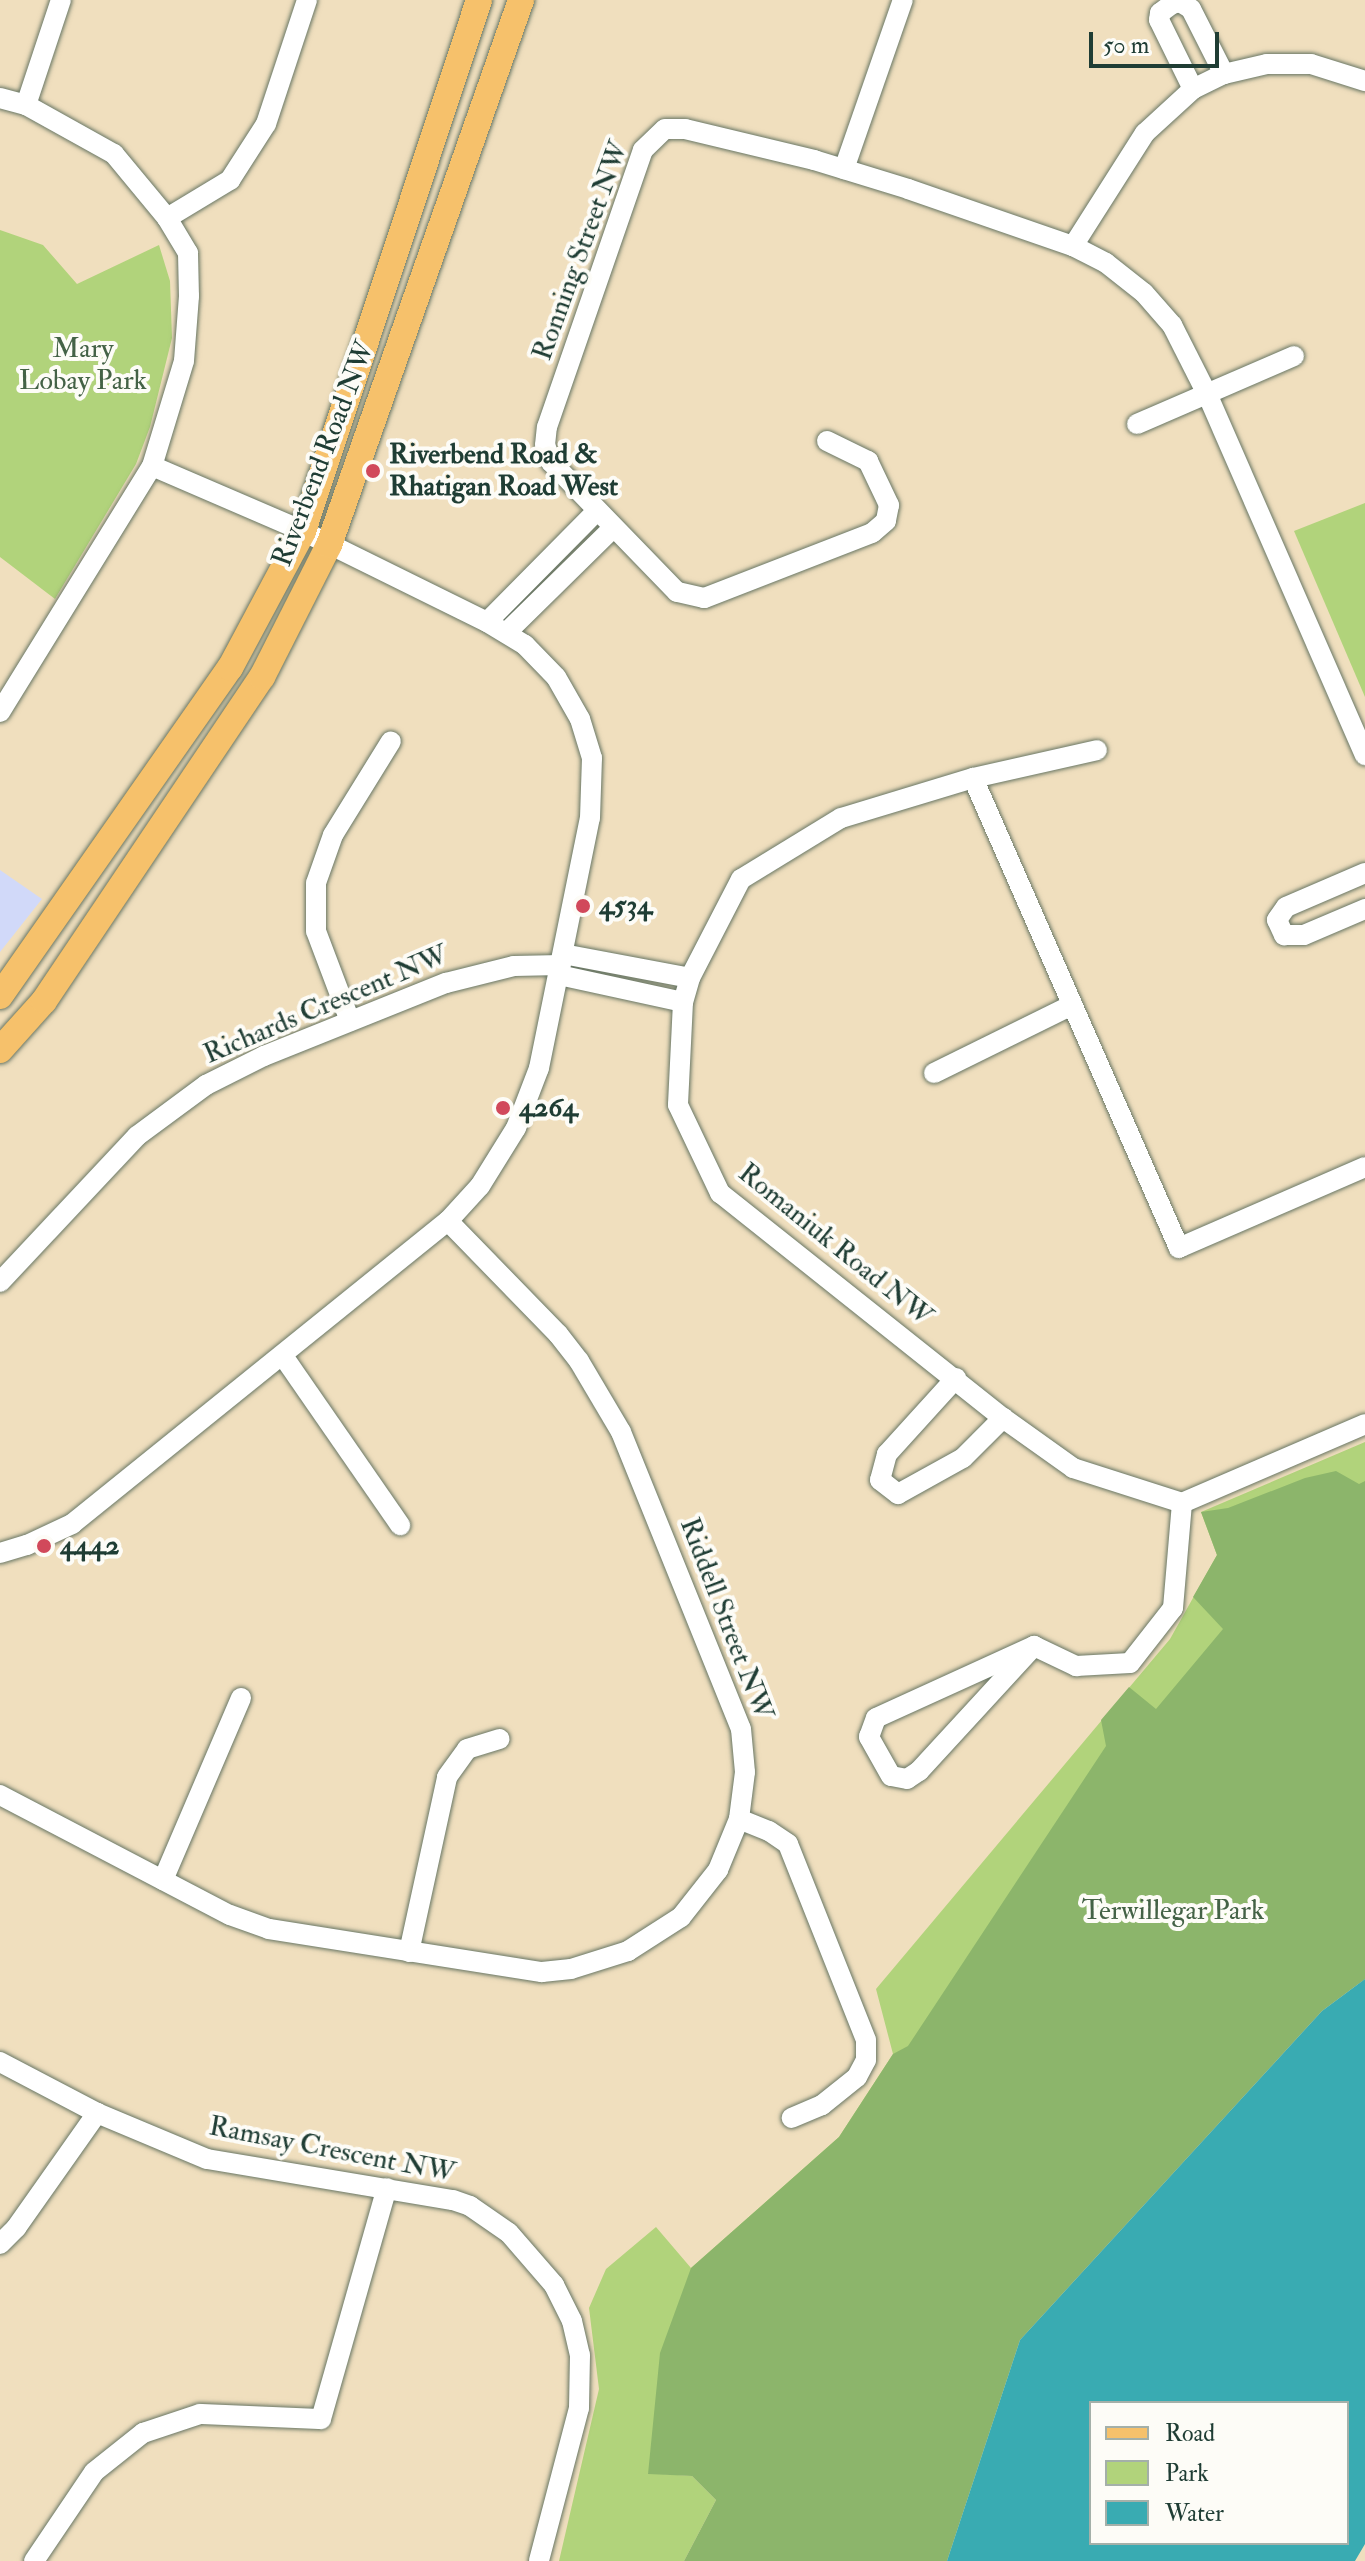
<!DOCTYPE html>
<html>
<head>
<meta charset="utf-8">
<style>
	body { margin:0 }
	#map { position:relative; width:1365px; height:2561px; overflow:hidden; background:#f0dfbe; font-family:"IM FELL Double Pica",serif }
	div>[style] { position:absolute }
	.built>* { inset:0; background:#d1d9f9 }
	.green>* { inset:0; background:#b1d37b }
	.forest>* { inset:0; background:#8cb56b }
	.water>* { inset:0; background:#39abb2 }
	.roads { filter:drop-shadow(0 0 2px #687664) drop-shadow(0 0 2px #687664) }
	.minor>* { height:20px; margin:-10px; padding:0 10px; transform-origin:10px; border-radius:10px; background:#fff }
	.major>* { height:26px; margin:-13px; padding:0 13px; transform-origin:13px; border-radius:13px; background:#f6c16b }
	.dots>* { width:22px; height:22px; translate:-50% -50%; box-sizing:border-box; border:4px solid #fdfcf7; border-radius:50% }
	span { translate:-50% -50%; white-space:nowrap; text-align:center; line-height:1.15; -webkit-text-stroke:8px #fdfcf7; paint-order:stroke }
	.street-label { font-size:28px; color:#1f3d34 }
	.park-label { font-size:28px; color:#446246 }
	.poi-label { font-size:28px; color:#1f3d34; font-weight:700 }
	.left { translate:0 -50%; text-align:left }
	.legend { position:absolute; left:1089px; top:2401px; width:260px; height:144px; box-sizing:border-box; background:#fdfcf7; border:2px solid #a4b0a9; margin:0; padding:10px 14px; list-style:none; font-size:24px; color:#1f3d34 }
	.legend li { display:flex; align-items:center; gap:16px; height:40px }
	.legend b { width:40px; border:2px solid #a4b0a9 }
	.scale { position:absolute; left:1089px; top:32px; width:130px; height:36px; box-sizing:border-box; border:4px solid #1f3d34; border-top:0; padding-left:10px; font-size:24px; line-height:28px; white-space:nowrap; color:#1f3d34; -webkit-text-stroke:6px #fdfcf7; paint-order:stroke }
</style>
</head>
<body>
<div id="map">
	<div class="built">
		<div style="clip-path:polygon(0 870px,42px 899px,0 952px)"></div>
	</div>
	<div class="green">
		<div style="clip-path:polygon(0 230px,43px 245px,77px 284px,159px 245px,170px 281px,172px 338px,150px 427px,136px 464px,55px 599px,0 557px)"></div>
		<div style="clip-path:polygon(1365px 503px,1365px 697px,1294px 531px)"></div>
		<div style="clip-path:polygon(1365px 1442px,1365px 1979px,648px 2473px,692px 2476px,716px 2500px,684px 2561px,559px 2561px,599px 2389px,589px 2308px,606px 2269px,656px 2227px,691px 2268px,839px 2137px,893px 2054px,876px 1989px,1170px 1639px,1217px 1555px,1201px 1512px)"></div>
	</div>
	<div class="forest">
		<div style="clip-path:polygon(1336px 1471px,1359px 1484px,1365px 1481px,1365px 1979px,1322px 2011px,1020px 2340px,947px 2561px,684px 2561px,716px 2500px,692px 2476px,648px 2474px,660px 2353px,691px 2268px,839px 2137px,893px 2054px,908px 2046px,1106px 1746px,1101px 1720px,1129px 1687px,1156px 1709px,1223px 1629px,1193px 1597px,1217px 1555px,1201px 1512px,1228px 1508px,1305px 1478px)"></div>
	</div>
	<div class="water">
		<div style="clip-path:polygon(evenodd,1365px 1979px,1365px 2544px,1355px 2561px,947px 2561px,1020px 2340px,1322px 2011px,1365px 1979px,1347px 2403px,1347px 2543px,1091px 2543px,1091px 2403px,1347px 2403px)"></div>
	</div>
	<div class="roads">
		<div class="minor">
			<div style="left:1193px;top:89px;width:77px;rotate:-116.2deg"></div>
			<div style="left:1159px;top:20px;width:7px;rotate:-82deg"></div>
			<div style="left:1160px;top:13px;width:15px;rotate:-37deg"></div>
			<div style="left:1172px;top:4px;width:8px;rotate:-14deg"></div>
			<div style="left:1180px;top:2px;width:13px;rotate:32deg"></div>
			<div style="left:1191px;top:9px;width:73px;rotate:63.1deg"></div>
			<div style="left:0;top:98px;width:27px;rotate:15deg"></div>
			<div style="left:26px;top:105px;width:101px;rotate:29.1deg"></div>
			<div style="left:114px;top:154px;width:83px;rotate:50.4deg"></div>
			<div style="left:167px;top:218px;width:41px;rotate:59deg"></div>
			<div style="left:188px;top:253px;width:43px;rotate:88.7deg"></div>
			<div style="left:189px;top:296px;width:65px;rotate:94.4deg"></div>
			<div style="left:184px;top:361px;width:110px;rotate:106.9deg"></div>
			<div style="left:152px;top:466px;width:289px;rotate:121.7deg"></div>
			<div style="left:26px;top:105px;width:111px;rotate:-71.6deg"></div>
			<div style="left:844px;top:169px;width:179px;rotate:-70.8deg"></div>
			<div style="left:167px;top:218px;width:74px;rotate:-31.1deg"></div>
			<div style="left:230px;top:180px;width:67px;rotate:-57.3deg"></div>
			<div style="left:266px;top:124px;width:131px;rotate:-71.7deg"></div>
			<div style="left:1073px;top:246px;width:134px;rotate:-57.5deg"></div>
			<div style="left:1145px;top:133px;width:65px;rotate:-42.5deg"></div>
			<div style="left:1193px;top:89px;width:34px;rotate:-26deg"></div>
			<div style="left:1224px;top:74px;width:44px;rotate:-13.1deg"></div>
			<div style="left:1267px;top:64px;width:44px"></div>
			<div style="left:1311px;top:64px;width:57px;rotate:17.5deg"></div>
			<div style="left:1137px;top:424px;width:171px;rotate:-23.4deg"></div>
			<div style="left:827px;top:441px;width:46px;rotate:26deg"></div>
			<div style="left:868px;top:461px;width:49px;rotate:64.5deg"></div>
			<div style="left:889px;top:505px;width:16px;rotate:101deg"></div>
			<div style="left:886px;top:521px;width:18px;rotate:139deg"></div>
			<div style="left:872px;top:533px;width:180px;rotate:158.8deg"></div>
			<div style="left:704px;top:598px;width:28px;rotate:-167deg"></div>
			<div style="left:677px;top:592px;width:181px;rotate:-134.1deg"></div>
			<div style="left:551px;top:462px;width:18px;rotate:-109deg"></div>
			<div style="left:545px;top:445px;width:18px;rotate:-84deg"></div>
			<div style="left:547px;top:427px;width:293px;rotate:-70.9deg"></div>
			<div style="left:643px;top:150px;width:30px;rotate:-44deg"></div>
			<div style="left:665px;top:129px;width:20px"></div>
			<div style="left:685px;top:129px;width:133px;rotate:13.5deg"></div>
			<div style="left:814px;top:160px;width:98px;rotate:17.1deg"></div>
			<div style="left:908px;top:189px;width:175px;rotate:19.1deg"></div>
			<div style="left:1073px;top:246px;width:37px;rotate:27deg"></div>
			<div style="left:1106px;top:263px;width:48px;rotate:38.3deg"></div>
			<div style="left:1144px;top:293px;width:43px;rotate:48.8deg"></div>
			<div style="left:1172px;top:325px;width:80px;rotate:63.1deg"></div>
			<div style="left:1208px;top:396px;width:392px;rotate:66.4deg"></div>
			<div style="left:487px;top:622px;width:155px;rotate:-45.3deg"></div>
			<div style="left:506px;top:633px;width:148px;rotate:-44.5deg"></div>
			<div style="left:973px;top:778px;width:127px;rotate:-12.7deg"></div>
			<div style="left:1365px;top:873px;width:86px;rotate:156.7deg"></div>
			<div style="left:1286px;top:907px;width:16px;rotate:125deg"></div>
			<div style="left:1277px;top:920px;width:17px;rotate:65deg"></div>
			<div style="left:1284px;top:935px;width:20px"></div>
			<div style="left:1304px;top:935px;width:66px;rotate:-23.1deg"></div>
			<div style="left:563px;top:954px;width:129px;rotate:10.7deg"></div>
			<div style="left:559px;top:975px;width:127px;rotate:12.3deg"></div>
			<div style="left:350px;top:1021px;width:96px;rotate:-110.7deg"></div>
			<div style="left:316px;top:931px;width:48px;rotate:-90deg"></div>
			<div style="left:316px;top:883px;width:51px;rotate:-70.5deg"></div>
			<div style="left:333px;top:835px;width:110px;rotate:-58.3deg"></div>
			<div style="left:934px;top:1073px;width:154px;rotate:-26.2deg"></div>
			<div style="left:1365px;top:1167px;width:203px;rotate:156.5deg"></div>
			<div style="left:1179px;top:1248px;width:513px;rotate:-113.67deg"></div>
			<div style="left:973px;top:778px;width:138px;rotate:163.1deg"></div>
			<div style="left:841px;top:818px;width:117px;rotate:148.6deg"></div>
			<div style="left:741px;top:879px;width:111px;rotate:117.3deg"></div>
			<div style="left:690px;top:978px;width:25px;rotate:106deg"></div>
			<div style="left:683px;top:1002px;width:103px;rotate:92.8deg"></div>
			<div style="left:678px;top:1105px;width:98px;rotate:64.5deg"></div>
			<div style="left:720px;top:1193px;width:362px;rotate:38.5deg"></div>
			<div style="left:1003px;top:1418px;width:86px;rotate:35.5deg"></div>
			<div style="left:1073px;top:1468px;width:114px;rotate:17.8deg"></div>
			<div style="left:1182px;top:1503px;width:199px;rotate:-23.3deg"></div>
			<div style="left:448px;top:1221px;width:158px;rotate:45.8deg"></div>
			<div style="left:558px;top:1334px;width:34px;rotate:52deg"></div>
			<div style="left:579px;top:1361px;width:82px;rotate:59.4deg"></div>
			<div style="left:621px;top:1432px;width:320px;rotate:68deg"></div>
			<div style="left:741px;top:1729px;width:43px;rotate:84.7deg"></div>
			<div style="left:745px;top:1772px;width:47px;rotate:97.3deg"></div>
			<div style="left:739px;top:1819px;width:32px;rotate:22deg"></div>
			<div style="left:769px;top:1831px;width:23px;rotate:34deg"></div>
			<div style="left:788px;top:1844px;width:211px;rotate:68.3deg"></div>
			<div style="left:866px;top:2040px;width:20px;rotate:90deg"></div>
			<div style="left:866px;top:2060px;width:19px;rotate:118deg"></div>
			<div style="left:857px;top:2077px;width:45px;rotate:141.3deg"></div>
			<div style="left:822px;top:2105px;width:33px;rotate:157deg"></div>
			<div style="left:0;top:1282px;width:200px;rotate:-46.8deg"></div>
			<div style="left:137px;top:1136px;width:86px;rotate:-36.5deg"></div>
			<div style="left:206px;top:1085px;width:65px;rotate:-26.6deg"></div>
			<div style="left:264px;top:1056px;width:196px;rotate:-21.9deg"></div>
			<div style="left:446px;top:983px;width:70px;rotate:-14deg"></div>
			<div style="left:514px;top:966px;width:47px;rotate:-1.2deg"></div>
			<div style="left:283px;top:1356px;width:206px;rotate:55.3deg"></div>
			<div style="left:956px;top:1378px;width:103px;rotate:132.2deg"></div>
			<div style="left:887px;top:1454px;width:27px;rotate:105deg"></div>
			<div style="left:880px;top:1480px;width:23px;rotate:38deg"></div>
			<div style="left:898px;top:1494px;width:74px;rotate:-29deg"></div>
			<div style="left:963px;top:1458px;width:57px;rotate:-45deg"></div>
			<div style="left:0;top:1553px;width:28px;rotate:-17deg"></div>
			<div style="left:27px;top:1545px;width:50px;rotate:-25deg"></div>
			<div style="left:72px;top:1524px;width:483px;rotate:-38.9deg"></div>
			<div style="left:448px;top:1221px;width:47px;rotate:-47.6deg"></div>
			<div style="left:480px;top:1186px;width:68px;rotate:-58.2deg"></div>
			<div style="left:516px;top:1128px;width:64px;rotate:-69deg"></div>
			<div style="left:539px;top:1068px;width:255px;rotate:-78.5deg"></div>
			<div style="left:590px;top:818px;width:60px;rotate:-88.1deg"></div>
			<div style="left:592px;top:758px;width:41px;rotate:-107.1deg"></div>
			<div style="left:580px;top:719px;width:48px;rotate:-119.7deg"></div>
			<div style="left:556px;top:677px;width:45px;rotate:-134.1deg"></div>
			<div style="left:525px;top:645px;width:44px;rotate:-148.8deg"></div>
			<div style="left:487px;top:622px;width:205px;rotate:-153.7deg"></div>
			<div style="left:303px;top:531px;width:164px;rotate:-156.7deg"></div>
			<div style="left:1034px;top:1646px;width:170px;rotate:132.6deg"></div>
			<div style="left:919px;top:1771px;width:14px;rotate:146deg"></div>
			<div style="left:907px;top:1779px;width:16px;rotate:-169deg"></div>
			<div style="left:891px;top:1776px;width:45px;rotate:-119.4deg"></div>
			<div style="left:869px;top:1737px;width:20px;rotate:-70deg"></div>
			<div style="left:876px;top:1718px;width:174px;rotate:-24.5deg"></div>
			<div style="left:1034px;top:1646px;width:47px;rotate:25.5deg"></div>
			<div style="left:1076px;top:1666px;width:54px;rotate:-3.2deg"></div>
			<div style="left:1130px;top:1663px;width:70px;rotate:-52deg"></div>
			<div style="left:1173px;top:1608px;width:105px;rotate:-85.1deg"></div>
			<div style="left:0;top:1795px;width:259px;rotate:27.6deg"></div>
			<div style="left:230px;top:1915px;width:41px;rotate:19.7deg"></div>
			<div style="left:269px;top:1929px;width:276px;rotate:9deg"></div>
			<div style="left:542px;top:1972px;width:29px;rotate:-6deg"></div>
			<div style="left:571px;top:1969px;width:60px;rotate:-17.5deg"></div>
			<div style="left:628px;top:1951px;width:63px;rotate:-32.7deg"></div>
			<div style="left:681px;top:1917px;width:60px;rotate:-51.8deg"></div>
			<div style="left:718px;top:1870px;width:55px;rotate:-67.6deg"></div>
			<div style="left:163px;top:1880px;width:198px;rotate:-66.8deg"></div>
			<div style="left:409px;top:1952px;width:179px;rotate:-77.7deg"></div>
			<div style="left:447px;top:1777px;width:34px;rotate:-54deg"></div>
			<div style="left:467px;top:1749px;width:34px;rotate:-17deg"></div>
			<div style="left:0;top:2062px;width:110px;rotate:27.7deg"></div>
			<div style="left:97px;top:2113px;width:119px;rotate:22.7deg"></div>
			<div style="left:207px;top:2159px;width:249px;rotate:9.5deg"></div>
			<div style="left:453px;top:2200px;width:18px;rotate:19deg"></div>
			<div style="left:470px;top:2206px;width:47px;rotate:34.7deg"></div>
			<div style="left:509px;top:2233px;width:69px;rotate:49.1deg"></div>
			<div style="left:554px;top:2285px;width:40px;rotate:63.4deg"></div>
			<div style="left:572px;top:2321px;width:35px;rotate:77deg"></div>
			<div style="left:580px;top:2355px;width:53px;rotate:91.1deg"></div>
			<div style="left:579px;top:2408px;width:158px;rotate:104.7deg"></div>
			<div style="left:0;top:2244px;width:23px;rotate:-45deg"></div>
			<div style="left:16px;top:2228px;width:141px;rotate:-54.8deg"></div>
			<div style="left:34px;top:2561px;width:107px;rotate:-56deg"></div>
			<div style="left:94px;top:2472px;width:63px;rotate:-38.5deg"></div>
			<div style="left:143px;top:2433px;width:60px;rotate:-18.4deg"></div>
			<div style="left:200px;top:2414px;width:121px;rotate:2.4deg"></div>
			<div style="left:321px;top:2419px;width:240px;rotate:-74.1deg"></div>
		</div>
		<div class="major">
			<div style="left:0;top:996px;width:401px;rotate:-55deg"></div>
			<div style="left:230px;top:668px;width:155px;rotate:-61.9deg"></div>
			<div style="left:303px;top:531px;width:559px;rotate:-71.66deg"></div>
			<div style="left:0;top:1050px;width:66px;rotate:-48.1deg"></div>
			<div style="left:44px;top:1001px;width:391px;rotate:-56.1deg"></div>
			<div style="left:262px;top:677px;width:148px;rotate:-63.1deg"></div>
			<div style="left:329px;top:545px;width:578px;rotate:-70.59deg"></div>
		</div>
	</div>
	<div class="dots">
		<div style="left:373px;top:471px;background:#d1495b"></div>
		<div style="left:583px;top:906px;background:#d1495b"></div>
		<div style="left:503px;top:1108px;background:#d1495b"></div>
		<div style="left:44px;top:1546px;background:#d1495b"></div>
	</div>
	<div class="street-label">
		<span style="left:581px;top:251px;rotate:-70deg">Ronning Street NW</span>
		<span style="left:324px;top:454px;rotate:-69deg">Riverbend Road NW</span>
		<span style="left:326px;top:1005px;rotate:-23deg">Richards Crescent NW</span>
		<span style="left:835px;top:1245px;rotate:39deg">Romaniuk Road NW</span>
		<span style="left:726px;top:1619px;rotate:69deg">Riddell Street NW</span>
		<span style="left:332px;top:2150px;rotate:11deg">Ramsay Crescent NW</span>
	</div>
	<div class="park-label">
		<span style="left:83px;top:365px">Mary<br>Lobay Park</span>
		<span style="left:1173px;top:1911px">Terwillegar Park</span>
	</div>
	<div class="poi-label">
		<span class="left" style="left:389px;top:471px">Riverbend Road &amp;<br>Rhatigan Road West</span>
		<span class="left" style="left:599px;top:906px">4534</span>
		<span class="left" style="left:519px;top:1108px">4264</span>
		<span class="left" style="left:60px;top:1546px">4442</span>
	</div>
	<ul class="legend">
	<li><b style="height:10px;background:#f6c16b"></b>Road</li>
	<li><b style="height:22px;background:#b1d37b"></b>Park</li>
	<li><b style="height:22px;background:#39abb2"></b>Water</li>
	</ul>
	<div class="scale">50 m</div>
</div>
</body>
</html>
